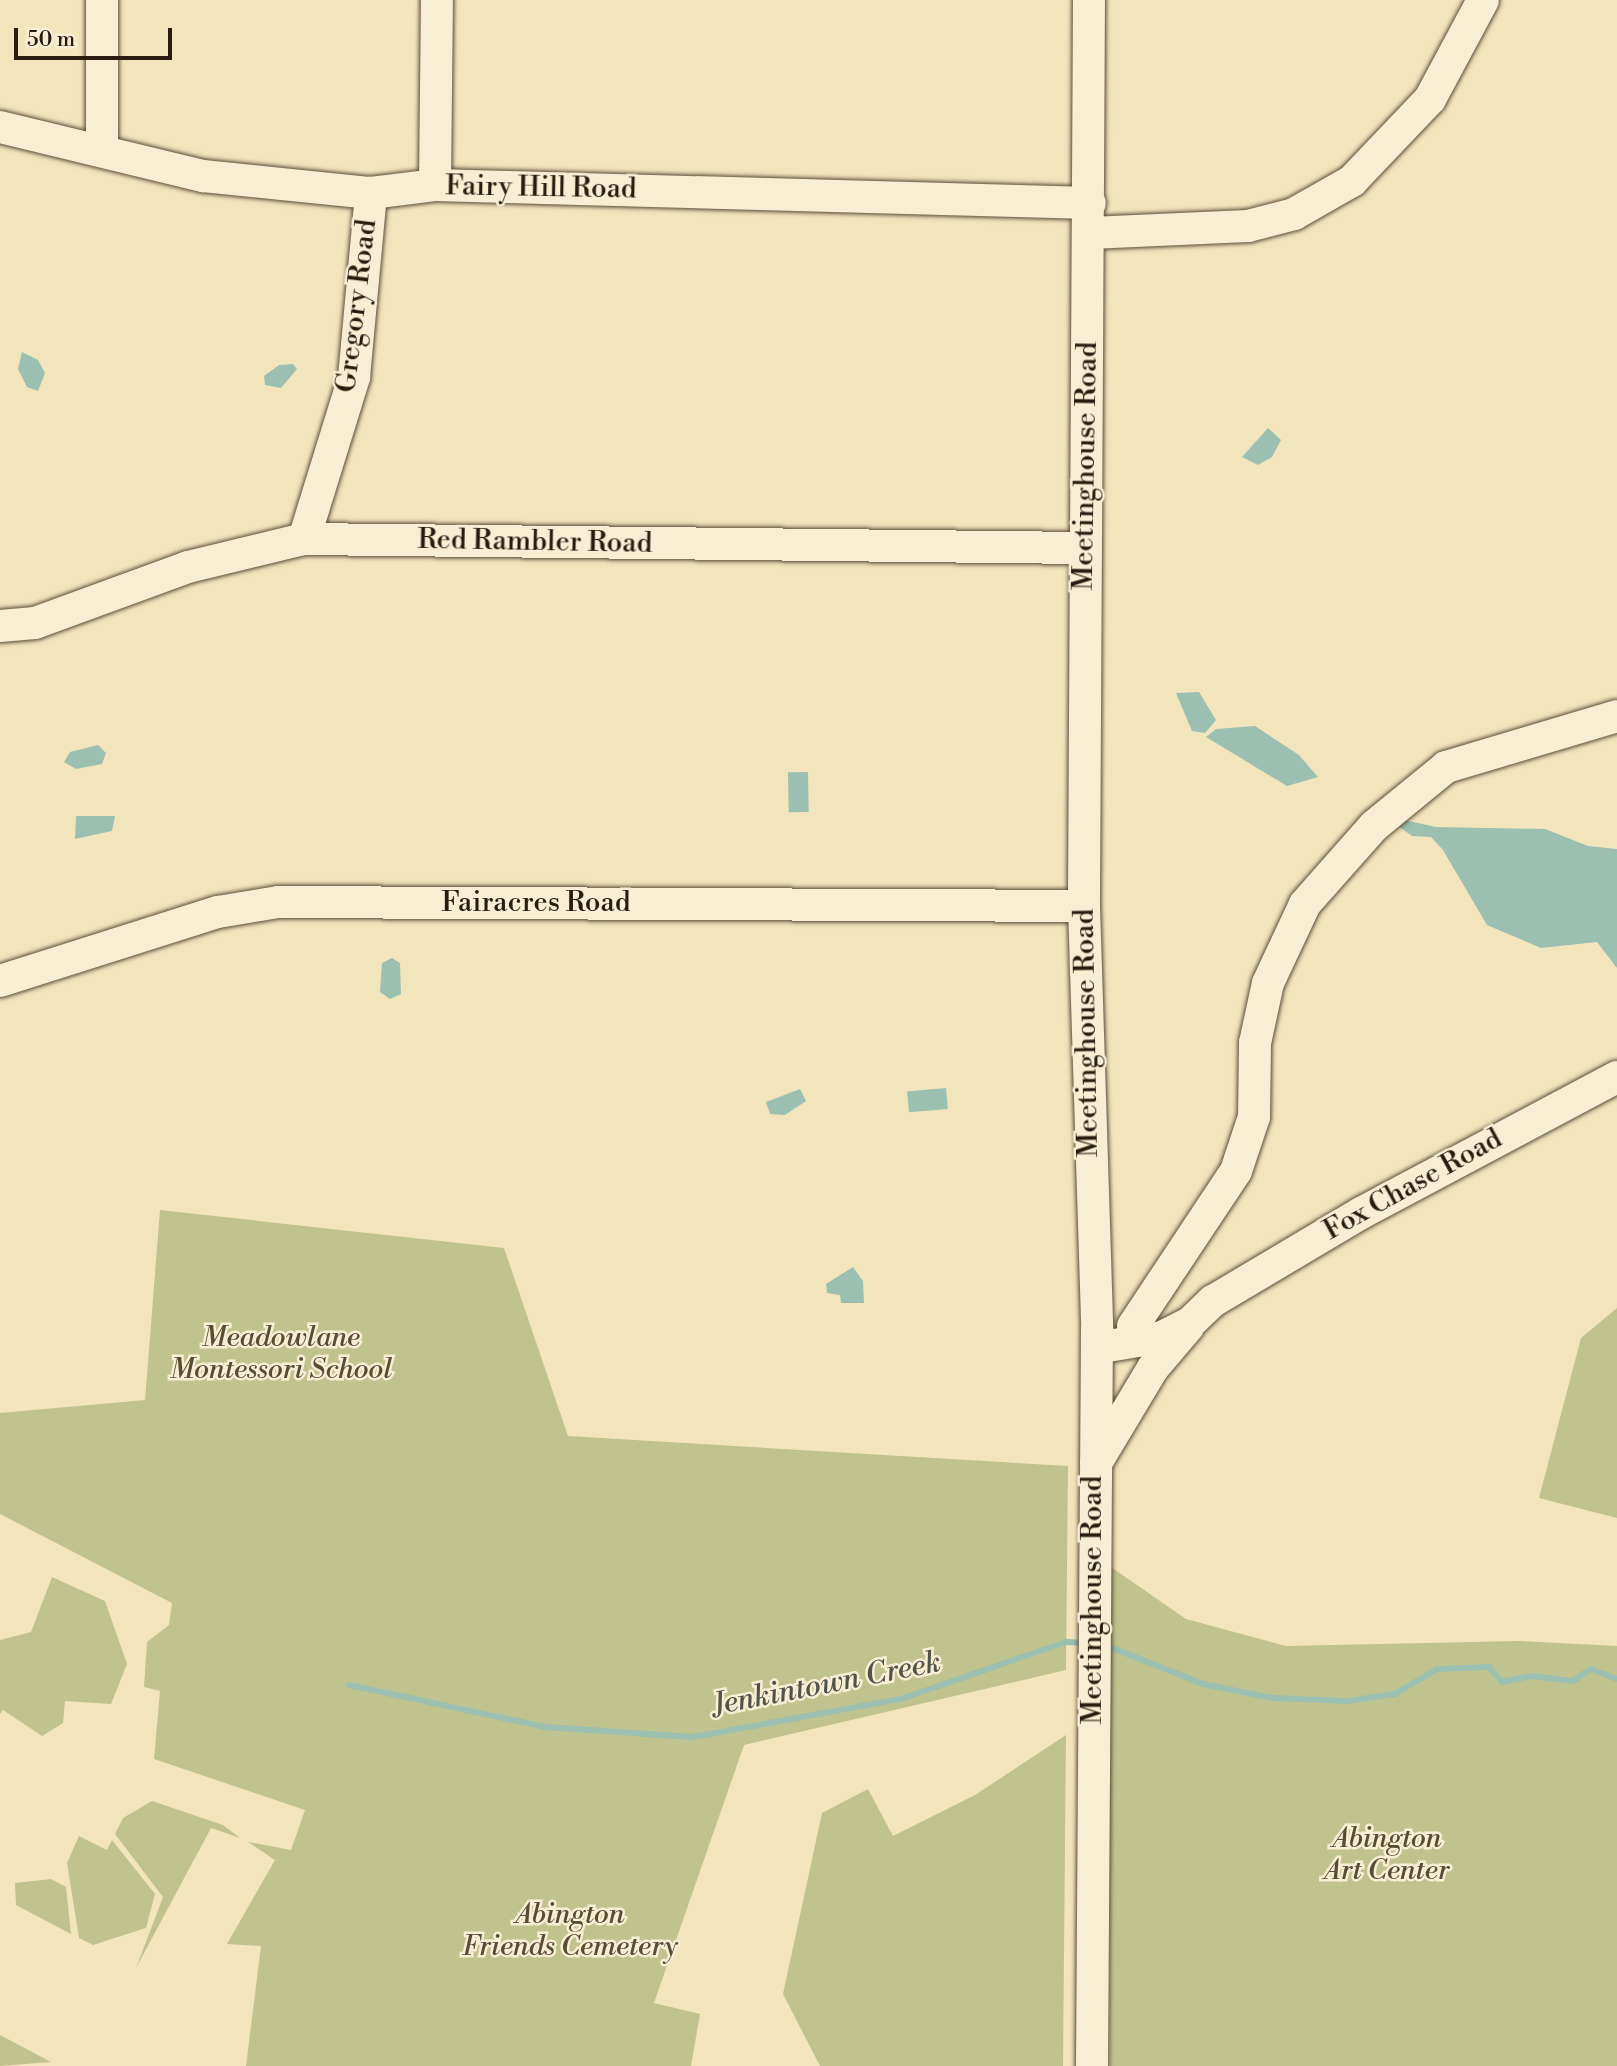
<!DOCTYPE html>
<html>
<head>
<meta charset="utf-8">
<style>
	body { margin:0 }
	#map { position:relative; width:1617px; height:2066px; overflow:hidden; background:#f2e5bc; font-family:"Libre Bodoni",serif }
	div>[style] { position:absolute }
	.green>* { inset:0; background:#c0c38d }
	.water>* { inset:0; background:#9bbfb1; transform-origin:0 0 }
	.stream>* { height:6px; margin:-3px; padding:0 3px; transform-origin:3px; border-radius:3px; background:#9bbfb1 }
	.roads { filter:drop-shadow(0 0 2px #5b4e3a) drop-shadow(0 0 2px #5b4e3a) }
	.minor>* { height:32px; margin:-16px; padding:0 16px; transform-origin:16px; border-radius:16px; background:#f7eed3 }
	span { translate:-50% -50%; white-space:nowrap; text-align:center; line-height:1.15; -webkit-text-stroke:5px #f7eed3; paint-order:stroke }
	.street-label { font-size:28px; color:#291b0f }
	.park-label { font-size:28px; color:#564d35; font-style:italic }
	.water-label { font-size:30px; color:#515448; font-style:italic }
	.scale { position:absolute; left:14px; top:28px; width:158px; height:32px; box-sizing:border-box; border:4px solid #291b0f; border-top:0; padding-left:9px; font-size:21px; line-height:24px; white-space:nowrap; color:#291b0f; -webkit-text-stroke:5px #f7eed3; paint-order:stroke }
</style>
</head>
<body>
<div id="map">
	<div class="green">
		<div style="clip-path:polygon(160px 1210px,504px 1248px,568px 1436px,1068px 1466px,1066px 1670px,744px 1745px,654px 2003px,700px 2014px,691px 2066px,246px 2066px,261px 1946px,227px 1944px,275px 1860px,248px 1842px,291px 1850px,305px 1810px,154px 1759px,160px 1691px,144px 1687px,147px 1642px,169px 1625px,172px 1603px,0 1514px,0 1413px,145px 1400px)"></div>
		<div style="clip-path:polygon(1617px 1308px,1617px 1518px,1539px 1498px,1581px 1338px)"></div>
		<div style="clip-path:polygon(1108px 1565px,1186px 1619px,1286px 1646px,1519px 1641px,1617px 1646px,1617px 2066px,1110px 2066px)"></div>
		<div style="clip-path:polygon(52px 1577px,105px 1601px,127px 1664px,111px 1704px,65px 1701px,63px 1723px,42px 1736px,3px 1710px,0 1714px,0 1640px,31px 1632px)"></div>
		<div style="clip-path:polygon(1066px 1735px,1063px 2066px,820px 2066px,783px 1994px,822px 1813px,868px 1789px,893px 1836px,975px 1795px)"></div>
		<div style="clip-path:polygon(152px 1801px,223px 1825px,240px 1838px,211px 1828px,136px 1968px,163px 1897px,115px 1834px,123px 1818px)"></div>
		<div style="clip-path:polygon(79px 1836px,107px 1850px,112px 1840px,155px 1894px,146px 1928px,93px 1945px,79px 1938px,67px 1863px)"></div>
		<div style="clip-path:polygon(51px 1879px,66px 1887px,71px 1934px,16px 1905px,15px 1883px)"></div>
		<div style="clip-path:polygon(0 2035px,51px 2062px,0 2066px)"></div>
	</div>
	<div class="water">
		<div style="clip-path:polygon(22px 352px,38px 360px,45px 373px,38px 391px,27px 387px,18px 369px)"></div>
		<div style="clip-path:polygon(293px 364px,297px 369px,281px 388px,265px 385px,264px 376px,279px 365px)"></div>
		<div style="clip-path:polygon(1268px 428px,1281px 440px,1272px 457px,1258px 465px,1242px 457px)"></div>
		<div style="clip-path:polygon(1199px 692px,1216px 720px,1205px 733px,1192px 731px,1176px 693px)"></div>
		<div style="clip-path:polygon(1255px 726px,1299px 755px,1318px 777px,1287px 786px,1206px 737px,1216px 729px)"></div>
		<div style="clip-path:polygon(98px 745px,106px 753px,102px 764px,76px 769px,64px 762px,70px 752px)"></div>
		<div style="left:808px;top:772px;width:40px;height:20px;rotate:89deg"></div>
		<div style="clip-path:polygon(76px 816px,115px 816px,112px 831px,75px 839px)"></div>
		<div style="clip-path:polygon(1404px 820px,1436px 827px,1545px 829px,1588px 846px,1617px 849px,1617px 968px,1597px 942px,1541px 948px,1487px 925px,1443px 850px,1431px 837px,1412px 836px,1398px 826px)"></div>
		<div style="clip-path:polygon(392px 958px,400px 963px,401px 994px,390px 999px,380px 992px,382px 963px)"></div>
		<div style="left:946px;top:1088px;width:21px;height:39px;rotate:85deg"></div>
		<div style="clip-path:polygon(800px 1089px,806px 1101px,785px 1115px,770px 1114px,766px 1102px)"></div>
		<div style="clip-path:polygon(853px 1267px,863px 1281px,864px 1303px,841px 1303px,840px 1295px,827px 1293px,826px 1284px)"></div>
	</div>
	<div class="stream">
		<div style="left:1102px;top:1644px;width:109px;rotate:21.6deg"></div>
		<div style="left:1203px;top:1684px;width:70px;rotate:11.5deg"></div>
		<div style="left:1272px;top:1698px;width:76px;rotate:2.3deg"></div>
		<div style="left:1348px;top:1701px;width:48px;rotate:-8.5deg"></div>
		<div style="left:1395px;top:1694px;width:49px;rotate:-30.8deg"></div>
		<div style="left:1437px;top:1669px;width:52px;rotate:-2.2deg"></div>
		<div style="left:1489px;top:1667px;width:20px;rotate:49deg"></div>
		<div style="left:1502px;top:1682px;width:29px;rotate:-12deg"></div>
		<div style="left:1530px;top:1676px;width:43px;rotate:6.6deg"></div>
		<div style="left:1573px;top:1681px;width:22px;rotate:-34deg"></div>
		<div style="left:1591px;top:1669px;width:28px;rotate:21deg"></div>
		<div style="left:349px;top:1685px;width:200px;rotate:12.1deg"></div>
		<div style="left:545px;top:1727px;width:148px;rotate:3.9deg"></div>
		<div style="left:693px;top:1737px;width:211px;rotate:-10.4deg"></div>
		<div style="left:901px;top:1699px;width:175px;rotate:-19.1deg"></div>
		<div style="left:1066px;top:1642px;width:19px;rotate:3deg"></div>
	</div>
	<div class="roads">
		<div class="minor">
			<div style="left:1089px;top:0;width:906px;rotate:90.32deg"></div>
			<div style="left:1084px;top:906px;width:424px;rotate:88.2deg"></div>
			<div style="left:1097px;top:1330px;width:736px;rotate:90.39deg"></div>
			<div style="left:0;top:127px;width:209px;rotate:13.6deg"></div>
			<div style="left:203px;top:176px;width:169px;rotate:5.8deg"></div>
			<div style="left:371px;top:193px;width:64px;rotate:-7.1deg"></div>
			<div style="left:435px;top:185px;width:655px;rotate:1.57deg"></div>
			<div style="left:102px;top:151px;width:151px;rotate:-90deg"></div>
			<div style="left:435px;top:185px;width:185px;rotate:-89.4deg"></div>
			<div style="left:1090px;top:233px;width:158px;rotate:-2.5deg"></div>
			<div style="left:1248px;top:226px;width:48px;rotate:-14.6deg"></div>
			<div style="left:1294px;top:214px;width:67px;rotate:-29.6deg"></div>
			<div style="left:1352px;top:181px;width:113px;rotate:-46.4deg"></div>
			<div style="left:1430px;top:99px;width:112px;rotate:-61.8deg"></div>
			<div style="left:304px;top:539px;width:170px;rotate:-72.8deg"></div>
			<div style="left:354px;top:377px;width:185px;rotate:-84.7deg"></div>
			<div style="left:0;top:626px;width:35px;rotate:-5deg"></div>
			<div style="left:35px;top:623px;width:163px;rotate:-20.1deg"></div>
			<div style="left:188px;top:567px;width:119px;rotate:-13.6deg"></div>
			<div style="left:304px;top:539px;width:779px;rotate:0.66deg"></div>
			<div style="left:0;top:981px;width:229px;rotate:-17.6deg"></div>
			<div style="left:218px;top:912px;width:61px;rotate:-9.5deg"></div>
			<div style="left:278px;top:902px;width:806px;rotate:0.28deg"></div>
			<div style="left:1133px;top:1326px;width:186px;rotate:-56.4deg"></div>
			<div style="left:1236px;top:1171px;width:57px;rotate:-71.6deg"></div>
			<div style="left:1254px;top:1117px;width:74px;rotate:-89.2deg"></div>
			<div style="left:1255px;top:1043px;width:61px;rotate:-77.8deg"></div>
			<div style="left:1268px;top:983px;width:87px;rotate:-64.9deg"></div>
			<div style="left:1305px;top:904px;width:104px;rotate:-48.5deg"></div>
			<div style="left:1374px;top:826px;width:93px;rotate:-39.3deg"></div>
			<div style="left:1446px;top:767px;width:178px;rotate:-16.6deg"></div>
			<div style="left:1108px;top:1346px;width:55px;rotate:-9.5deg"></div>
			<div style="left:1162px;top:1337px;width:31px;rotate:-27deg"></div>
			<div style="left:1190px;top:1323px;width:32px;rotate:-44deg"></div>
			<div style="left:1213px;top:1301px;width:172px;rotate:-30.7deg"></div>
			<div style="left:1361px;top:1213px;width:290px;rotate:-28deg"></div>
			<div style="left:1096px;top:1463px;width:111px;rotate:-59deg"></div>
			<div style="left:1153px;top:1368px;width:54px;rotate:-49.5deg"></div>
		</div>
	</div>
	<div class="street-label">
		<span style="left:541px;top:188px;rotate:1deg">Fairy Hill Road</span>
		<span style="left:357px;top:306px;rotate:-83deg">Gregory Road</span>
		<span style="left:1086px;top:466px;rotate:-89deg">Meetinghouse Road</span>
		<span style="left:535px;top:542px;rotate:1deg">Red Rambler Road</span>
		<span style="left:536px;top:903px">Fairacres Road</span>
		<span style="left:1087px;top:1033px;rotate:-91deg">Meetinghouse Road</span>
		<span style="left:1413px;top:1185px;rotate:-29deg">Fox Chase Road</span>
		<span style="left:1093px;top:1600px;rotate:-90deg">Meetinghouse Road</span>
	</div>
	<div class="park-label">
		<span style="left:281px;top:1354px">Meadowlane<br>Montessori School</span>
		<span style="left:1387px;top:1855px">Abington<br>Art Center</span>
		<span style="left:570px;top:1931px">Abington<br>Friends Cemetery</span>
	</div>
	<div class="water-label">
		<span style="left:827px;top:1684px;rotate:-11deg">Jenkintown Creek</span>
	</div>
	<div class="scale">50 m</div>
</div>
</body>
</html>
